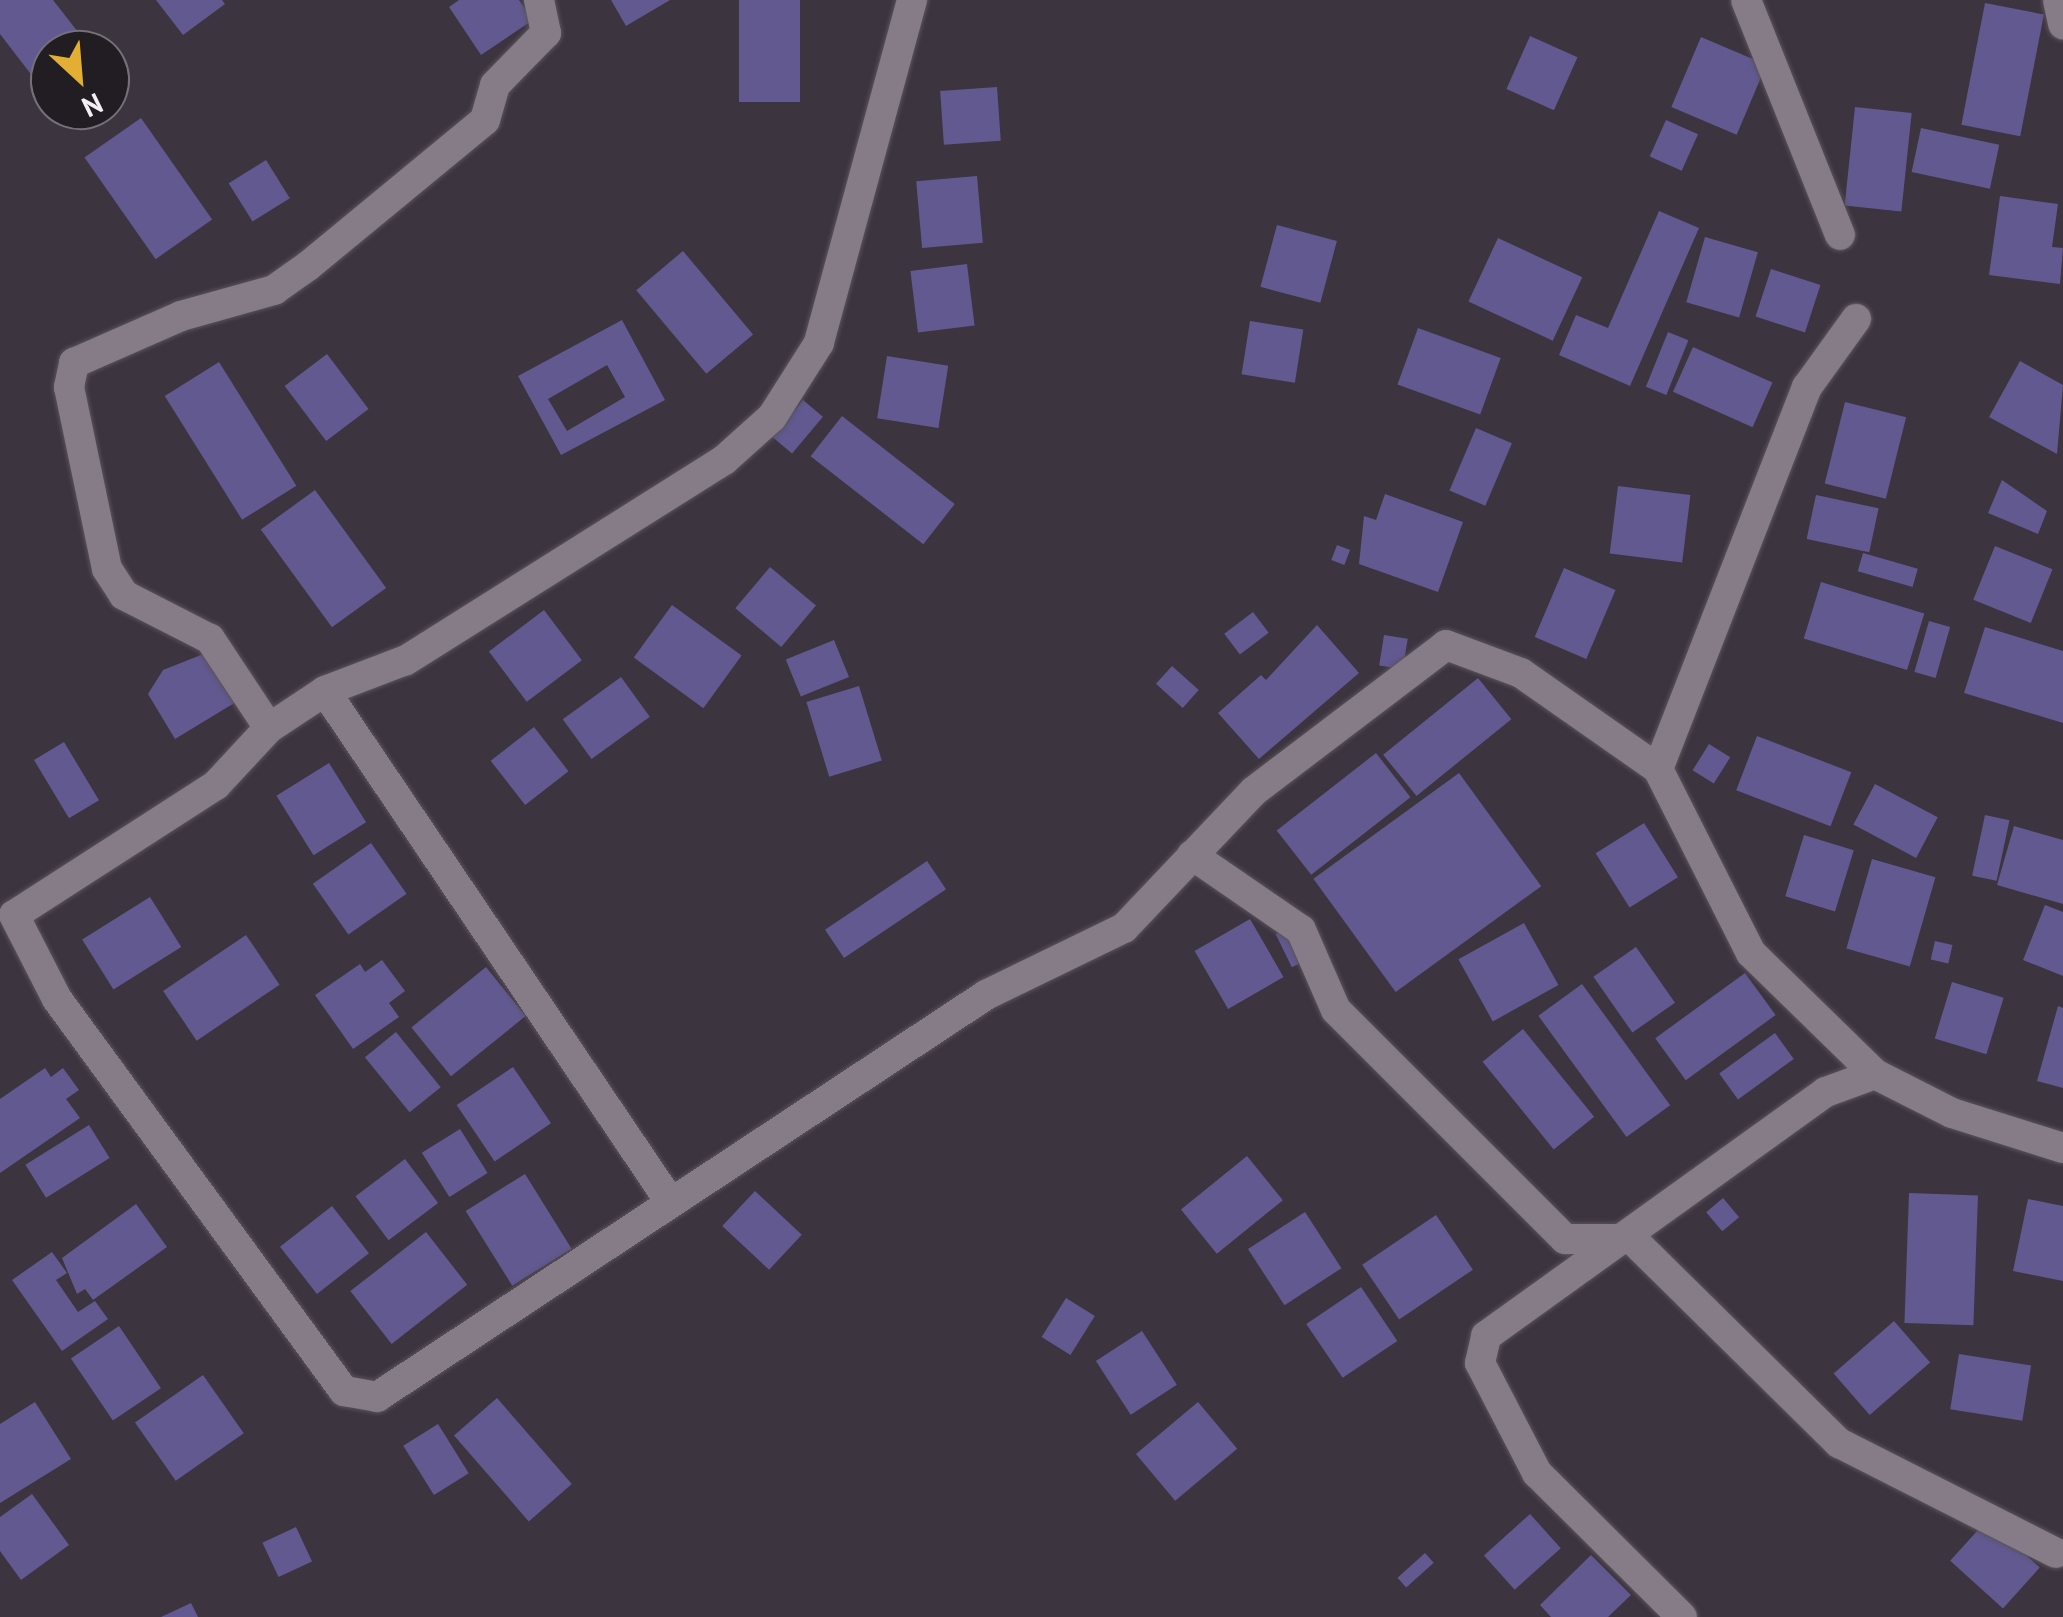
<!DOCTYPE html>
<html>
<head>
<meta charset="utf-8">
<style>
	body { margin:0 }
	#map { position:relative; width:2063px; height:1617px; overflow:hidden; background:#3c343f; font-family:"PT Sans",sans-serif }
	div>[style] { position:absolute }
	.building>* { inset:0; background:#625991; transform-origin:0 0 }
	.roads { filter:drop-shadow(0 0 2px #59535b) drop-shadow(0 0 2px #59535b) }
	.minor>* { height:30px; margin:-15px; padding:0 15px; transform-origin:15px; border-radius:15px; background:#857c88 }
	span { translate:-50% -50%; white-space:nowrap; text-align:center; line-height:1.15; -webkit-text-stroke:8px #211d22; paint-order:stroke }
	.north { position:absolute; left:30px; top:30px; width:100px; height:100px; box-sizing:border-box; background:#211d22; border:2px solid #757177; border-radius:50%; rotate:154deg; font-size:28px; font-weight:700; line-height:40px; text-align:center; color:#f4eff6 }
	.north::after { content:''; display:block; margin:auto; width:35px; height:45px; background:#e3ae34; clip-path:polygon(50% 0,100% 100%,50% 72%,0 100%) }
</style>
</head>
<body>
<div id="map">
	<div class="building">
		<div style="clip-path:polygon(0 0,53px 0,92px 50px,50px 50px,50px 99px,0 34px)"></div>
		<div style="clip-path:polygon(156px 0,222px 0,225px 4px,183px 35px)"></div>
		<div style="clip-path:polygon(459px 0,519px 0,533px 20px,481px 55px,449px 7px)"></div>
		<div style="clip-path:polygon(611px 0,670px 0,626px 26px)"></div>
		<div style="left:739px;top:0;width:61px;height:102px"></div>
		<div style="left:1985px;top:3px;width:60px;height:124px;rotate:11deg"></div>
		<div style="left:1530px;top:36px;width:52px;height:58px;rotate:24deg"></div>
		<div style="left:1701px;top:37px;width:71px;height:76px;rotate:23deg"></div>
		<div style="left:997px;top:87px;width:54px;height:57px;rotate:86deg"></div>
		<div style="left:1855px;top:107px;width:57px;height:99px;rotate:6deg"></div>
		<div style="left:141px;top:118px;width:124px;height:69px;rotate:55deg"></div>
		<div style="left:1666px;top:120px;width:35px;height:40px;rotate:24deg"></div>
		<div style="left:1921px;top:128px;width:80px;height:45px;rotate:12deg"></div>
		<div style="left:266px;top:160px;width:45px;height:44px;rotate:58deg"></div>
		<div style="left:977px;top:176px;width:67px;height:61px;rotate:85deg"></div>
		<div style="clip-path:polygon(2000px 196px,2058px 204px,2052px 247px,2063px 248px,2060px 284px,1989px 275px)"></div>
		<div style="clip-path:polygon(1659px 211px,1699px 228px,1630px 386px,1559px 355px,1576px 315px,1608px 328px)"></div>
		<div style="left:1277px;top:225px;width:62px;height:64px;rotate:15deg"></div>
		<div style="left:1705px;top:237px;width:55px;height:68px;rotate:16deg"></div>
		<div style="left:1498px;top:238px;width:93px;height:70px;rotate:25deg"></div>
		<div style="left:683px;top:251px;width:109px;height:61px;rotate:50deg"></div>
		<div style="left:967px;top:264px;width:62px;height:57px;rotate:83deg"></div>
		<div style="left:1771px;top:269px;width:52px;height:50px;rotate:18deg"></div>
		<div style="clip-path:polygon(evenodd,622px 320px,665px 400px,561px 455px,518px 376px,622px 320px,607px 365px,625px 397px,567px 431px,548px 399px,607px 365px)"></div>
		<div style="left:1250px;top:321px;width:54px;height:54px;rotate:9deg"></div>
		<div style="left:1418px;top:328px;width:88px;height:60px;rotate:20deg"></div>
		<div style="left:1668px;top:332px;width:22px;height:59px;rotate:22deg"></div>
		<div style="left:1693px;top:347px;width:87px;height:49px;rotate:24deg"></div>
		<div style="left:327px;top:354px;width:69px;height:53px;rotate:53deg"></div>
		<div style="left:887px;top:356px;width:62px;height:63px;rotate:9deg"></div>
		<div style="clip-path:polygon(2020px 361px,2063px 385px,2057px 454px,1989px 417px)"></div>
		<div style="left:219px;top:362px;width:146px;height:64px;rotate:58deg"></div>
		<div style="left:803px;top:400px;width:26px;height:48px;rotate:40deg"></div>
		<div style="left:1845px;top:402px;width:63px;height:84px;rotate:14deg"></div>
		<div style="left:842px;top:416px;width:143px;height:51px;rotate:38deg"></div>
		<div style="left:1476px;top:428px;width:39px;height:68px;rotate:23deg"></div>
		<div style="clip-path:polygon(2002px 480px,2047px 511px,2038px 534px,1988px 513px)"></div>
		<div style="left:1618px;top:486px;width:73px;height:68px;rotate:7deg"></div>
		<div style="left:315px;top:490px;width:121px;height:67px;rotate:54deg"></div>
		<div style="clip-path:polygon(1385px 494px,1463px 522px,1438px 592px,1359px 564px,1364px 516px,1376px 520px)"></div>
		<div style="left:1816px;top:495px;width:64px;height:45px;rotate:12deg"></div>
		<div style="left:1337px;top:545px;width:14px;height:16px;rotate:21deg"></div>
		<div style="left:1995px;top:546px;width:62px;height:58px;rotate:22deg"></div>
		<div style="left:1863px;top:553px;width:57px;height:19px;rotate:16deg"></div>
		<div style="left:770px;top:567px;width:60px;height:54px;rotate:40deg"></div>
		<div style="left:1564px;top:568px;width:56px;height:75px;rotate:23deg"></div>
		<div style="left:1821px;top:582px;width:108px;height:59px;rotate:17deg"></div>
		<div style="left:672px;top:605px;width:86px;height:65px;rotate:36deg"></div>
		<div style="left:544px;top:610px;width:63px;height:69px;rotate:53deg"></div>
		<div style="left:1253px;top:612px;width:26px;height:36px;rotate:53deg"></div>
		<div style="left:1929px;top:621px;width:22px;height:53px;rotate:16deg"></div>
		<div style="clip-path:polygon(1317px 625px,1359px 673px,1259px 759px,1218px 713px,1261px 675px,1266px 680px)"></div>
		<div style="clip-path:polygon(1985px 627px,2063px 651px,2063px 723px,1964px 693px)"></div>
		<div style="left:1384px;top:635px;width:24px;height:31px;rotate:9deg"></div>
		<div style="left:834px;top:640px;width:40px;height:52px;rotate:68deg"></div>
		<div style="clip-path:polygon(206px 653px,236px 702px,175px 739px,148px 694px,163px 670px)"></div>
		<div style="left:1172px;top:666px;width:36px;height:24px;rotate:42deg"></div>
		<div style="left:621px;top:677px;width:49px;height:72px;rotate:54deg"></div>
		<div style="left:1478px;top:678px;width:53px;height:122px;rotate:51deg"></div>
		<div style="left:859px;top:686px;width:78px;height:55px;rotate:73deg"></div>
		<div style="left:534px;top:727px;width:56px;height:55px;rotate:52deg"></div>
		<div style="left:1757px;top:736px;width:101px;height:58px;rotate:21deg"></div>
		<div style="left:64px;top:742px;width:68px;height:35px;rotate:59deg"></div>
		<div style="left:1709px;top:744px;width:25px;height:31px;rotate:32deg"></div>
		<div style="left:1376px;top:753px;width:56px;height:126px;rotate:52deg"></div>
		<div style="left:329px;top:763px;width:70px;height:62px;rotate:58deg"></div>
		<div style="left:1459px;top:773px;width:140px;height:180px;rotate:54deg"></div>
		<div style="left:1875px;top:784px;width:71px;height:46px;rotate:28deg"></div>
		<div style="left:1985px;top:815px;width:25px;height:62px;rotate:12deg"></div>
		<div style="left:1644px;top:823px;width:64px;height:57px;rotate:58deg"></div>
		<div style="clip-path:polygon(2014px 826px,2063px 840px,2063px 904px,1997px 885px)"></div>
		<div style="left:1804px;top:835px;width:52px;height:64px;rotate:17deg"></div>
		<div style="left:371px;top:843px;width:62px;height:71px;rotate:55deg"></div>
		<div style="left:1872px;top:859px;width:66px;height:93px;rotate:16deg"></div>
		<div style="left:927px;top:861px;width:34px;height:123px;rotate:56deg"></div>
		<div style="left:150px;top:897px;width:59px;height:80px;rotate:58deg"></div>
		<div style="clip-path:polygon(2045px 905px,2063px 912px,2063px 976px,2023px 960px)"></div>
		<div style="left:1250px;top:919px;width:67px;height:64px;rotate:60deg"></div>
		<div style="left:1524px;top:923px;width:71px;height:75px;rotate:61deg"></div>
		<div style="left:1290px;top:927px;width:37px;height:16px;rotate:64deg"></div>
		<div style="left:246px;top:935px;width:60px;height:100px;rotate:56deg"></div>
		<div style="left:1935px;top:941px;width:18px;height:19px;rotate:13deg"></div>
		<div style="left:1636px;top:947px;width:68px;height:52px;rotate:55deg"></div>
		<div style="clip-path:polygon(382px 960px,405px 991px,389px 1003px,399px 1017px,353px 1049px,315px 995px,360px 964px,365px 972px)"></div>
		<div style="left:486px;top:967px;width:63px;height:96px;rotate:51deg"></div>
		<div style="left:1745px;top:973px;width:52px;height:111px;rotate:54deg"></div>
		<div style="left:1952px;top:982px;width:54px;height:59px;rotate:17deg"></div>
		<div style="left:1582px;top:984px;width:150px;height:54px;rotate:54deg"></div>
		<div style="clip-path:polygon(2058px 1006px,2063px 1008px,2063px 1088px,2037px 1081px)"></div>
		<div style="left:1523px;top:1029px;width:113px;height:52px;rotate:51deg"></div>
		<div style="left:396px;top:1032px;width:71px;height:40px;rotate:51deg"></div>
		<div style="left:1775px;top:1033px;width:32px;height:69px;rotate:54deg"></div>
		<div style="left:513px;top:1067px;width:68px;height:68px;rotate:56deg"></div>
		<div style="clip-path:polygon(45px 1068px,51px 1077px,63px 1068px,79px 1090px,66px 1099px,80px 1118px,0 1173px,0 1099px)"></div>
		<div style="left:89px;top:1125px;width:39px;height:75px;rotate:58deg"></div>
		<div style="left:460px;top:1129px;width:52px;height:45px;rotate:58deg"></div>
		<div style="left:1247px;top:1156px;width:57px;height:85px;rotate:51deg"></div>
		<div style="left:405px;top:1159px;width:55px;height:62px;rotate:53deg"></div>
		<div style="left:525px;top:1174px;width:88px;height:70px;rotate:58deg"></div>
		<div style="left:755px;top:1191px;width:64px;height:48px;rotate:43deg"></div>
		<div style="left:1909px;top:1193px;width:69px;height:130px;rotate:2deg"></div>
		<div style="left:1723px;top:1198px;width:25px;height:22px;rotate:50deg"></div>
		<div style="clip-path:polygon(2028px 1199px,2063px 1206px,2063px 1281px,2013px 1271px)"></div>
		<div style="clip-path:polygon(136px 1204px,167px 1247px,93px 1300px,85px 1289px,77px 1294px,62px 1258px)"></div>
		<div style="left:332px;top:1206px;width:60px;height:66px;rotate:52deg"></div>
		<div style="left:1305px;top:1212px;width:67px;height:68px;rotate:57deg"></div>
		<div style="left:1436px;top:1215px;width:66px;height:89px;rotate:56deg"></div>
		<div style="left:426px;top:1232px;width:67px;height:96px;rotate:52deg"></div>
		<div style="clip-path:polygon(52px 1252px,67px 1273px,56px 1280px,78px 1312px,95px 1301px,108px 1319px,62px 1351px,12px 1280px)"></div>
		<div style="left:1361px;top:1287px;width:65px;height:66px;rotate:56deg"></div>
		<div style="left:1066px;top:1298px;width:34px;height:46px;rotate:32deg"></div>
		<div style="left:1894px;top:1321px;width:55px;height:80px;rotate:49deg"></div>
		<div style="left:119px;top:1326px;width:75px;height:58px;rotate:56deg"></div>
		<div style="left:1142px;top:1331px;width:64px;height:55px;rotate:57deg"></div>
		<div style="left:1959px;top:1354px;width:73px;height:56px;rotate:9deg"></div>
		<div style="left:203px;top:1375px;width:71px;height:83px;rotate:55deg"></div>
		<div style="left:497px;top:1398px;width:114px;height:57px;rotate:49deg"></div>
		<div style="clip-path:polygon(35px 1402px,71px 1459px,0 1503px,0 1424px)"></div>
		<div style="left:1198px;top:1402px;width:61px;height:81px;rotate:50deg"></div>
		<div style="left:438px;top:1424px;width:58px;height:41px;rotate:58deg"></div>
		<div style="clip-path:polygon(32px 1494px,69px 1545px,21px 1580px,0 1551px,0 1517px)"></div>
		<div style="left:1530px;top:1514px;width:46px;height:62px;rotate:48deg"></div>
		<div style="left:1987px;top:1520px;width:71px;height:55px;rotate:42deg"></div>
		<div style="left:296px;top:1527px;width:38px;height:37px;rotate:65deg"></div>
		<div style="left:1425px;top:1553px;width:13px;height:37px;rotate:48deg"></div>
		<div style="clip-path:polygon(1591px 1555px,1631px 1595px,1608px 1617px,1551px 1617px,1540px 1605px)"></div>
		<div style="clip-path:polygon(191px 1603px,198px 1617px,161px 1617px)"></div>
	</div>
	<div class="roads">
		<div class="minor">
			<div style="left:912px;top:0;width:355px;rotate:105.2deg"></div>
			<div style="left:819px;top:343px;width:88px;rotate:122.4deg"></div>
			<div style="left:772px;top:417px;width:64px;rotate:138.1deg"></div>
			<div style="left:724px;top:460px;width:376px;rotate:147.8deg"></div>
			<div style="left:406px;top:660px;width:87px;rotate:159.1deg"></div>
			<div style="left:325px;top:691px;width:67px;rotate:146.5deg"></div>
			<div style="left:269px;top:728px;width:78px;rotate:132.9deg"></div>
			<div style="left:216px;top:785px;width:240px;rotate:147.2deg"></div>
			<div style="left:14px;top:915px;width:94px;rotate:62.9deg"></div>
			<div style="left:57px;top:999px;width:486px;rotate:53.8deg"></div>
			<div style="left:344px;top:1391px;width:34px;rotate:10deg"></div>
			<div style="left:377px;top:1397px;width:730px;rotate:-33.43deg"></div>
			<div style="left:986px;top:995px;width:153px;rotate:-25.9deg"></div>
			<div style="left:1124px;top:928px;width:189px;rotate:-46.5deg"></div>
			<div style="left:1254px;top:791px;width:241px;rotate:-37.2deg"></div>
			<div style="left:1446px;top:645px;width:80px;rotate:20.5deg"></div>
			<div style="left:1521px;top:673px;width:167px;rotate:35deg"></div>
			<div style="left:1658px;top:769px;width:206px;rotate:63.2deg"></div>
			<div style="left:1751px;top:953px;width:173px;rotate:44.3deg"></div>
			<div style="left:1875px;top:1074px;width:86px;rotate:26.9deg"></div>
			<div style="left:1952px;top:1113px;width:116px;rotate:17.5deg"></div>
			<div style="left:1746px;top:0;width:253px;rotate:68.2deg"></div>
			<div style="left:2058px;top:0;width:25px;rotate:78deg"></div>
			<div style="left:325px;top:691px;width:614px;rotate:55.95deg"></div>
			<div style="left:269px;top:728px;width:107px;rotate:-123.5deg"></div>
			<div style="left:210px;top:639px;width:97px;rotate:-152.9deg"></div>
			<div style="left:124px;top:595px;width:31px;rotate:-123deg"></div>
			<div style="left:107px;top:569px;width:186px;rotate:-101.8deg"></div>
			<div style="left:69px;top:387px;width:25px;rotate:-78deg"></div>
			<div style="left:74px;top:363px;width:117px;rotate:-23.7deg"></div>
			<div style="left:181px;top:316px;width:97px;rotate:-15.6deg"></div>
			<div style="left:274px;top:290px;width:42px;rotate:-35.2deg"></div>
			<div style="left:308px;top:266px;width:229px;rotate:-39.5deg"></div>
			<div style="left:485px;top:120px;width:36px;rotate:-74deg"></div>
			<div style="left:495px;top:85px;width:73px;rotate:-45.6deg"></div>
			<div style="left:546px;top:33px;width:34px;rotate:-102deg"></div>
			<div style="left:1658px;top:769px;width:410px;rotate:-68.7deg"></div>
			<div style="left:1807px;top:387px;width:84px;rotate:-54.2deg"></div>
			<div style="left:1192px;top:855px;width:132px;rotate:34.5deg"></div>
			<div style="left:1301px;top:930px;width:87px;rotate:66.4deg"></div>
			<div style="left:1336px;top:1010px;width:324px;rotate:45deg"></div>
			<div style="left:1565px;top:1239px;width:67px"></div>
			<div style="left:1632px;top:1239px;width:291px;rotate:44.6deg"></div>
			<div style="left:1839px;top:1443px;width:243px;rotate:26.9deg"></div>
			<div style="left:1682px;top:1617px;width:204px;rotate:-135.2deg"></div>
			<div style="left:1537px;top:1473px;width:124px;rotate:-117.4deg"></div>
			<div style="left:1480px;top:1363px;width:28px;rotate:-77deg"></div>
			<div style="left:1486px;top:1336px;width:418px;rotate:-35.7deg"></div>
			<div style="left:1826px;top:1092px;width:52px;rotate:-20.2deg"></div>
		</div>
	</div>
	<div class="north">N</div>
</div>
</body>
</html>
